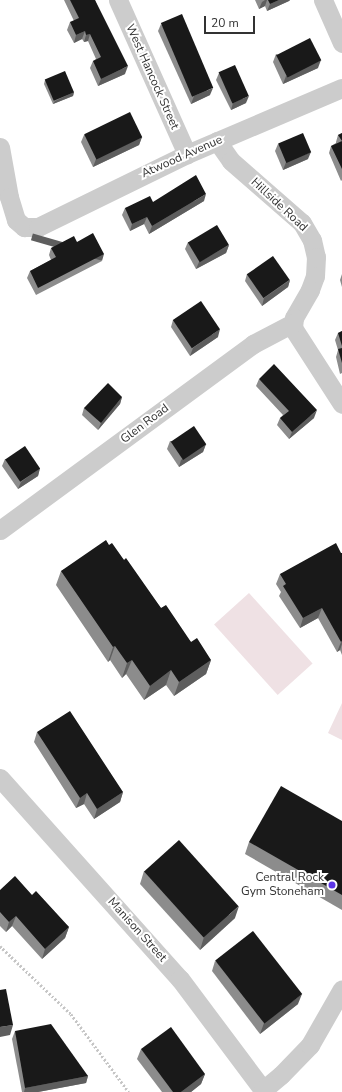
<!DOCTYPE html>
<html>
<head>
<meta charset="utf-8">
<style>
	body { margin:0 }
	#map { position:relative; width:342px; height:1092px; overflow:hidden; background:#fff; font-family:"Nunito Sans",sans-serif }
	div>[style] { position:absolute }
	.green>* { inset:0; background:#efe1e4; transform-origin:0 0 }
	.path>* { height:2.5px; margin-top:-1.25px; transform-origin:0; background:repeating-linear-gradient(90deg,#c6c6c6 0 2px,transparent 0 4px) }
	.minor>* { height:19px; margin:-9.5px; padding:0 9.5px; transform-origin:9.5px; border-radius:9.5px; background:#ccc }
	.wall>* { inset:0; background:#8c8c8c }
	.shaded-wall>* { inset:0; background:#5e5e5e; transform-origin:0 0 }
	.building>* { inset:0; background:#191919; transform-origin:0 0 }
	.dots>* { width:11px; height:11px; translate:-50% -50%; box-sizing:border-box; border:2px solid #fff; border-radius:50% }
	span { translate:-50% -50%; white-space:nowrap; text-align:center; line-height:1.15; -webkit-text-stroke:4px #fff; paint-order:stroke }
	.street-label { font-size:12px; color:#323232 }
	.poi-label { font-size:12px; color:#323232 }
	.right { translate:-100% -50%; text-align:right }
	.scale { position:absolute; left:204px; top:16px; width:51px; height:18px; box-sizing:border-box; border:2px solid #323232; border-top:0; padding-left:5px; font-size:12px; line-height:14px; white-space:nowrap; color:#323232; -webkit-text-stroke:3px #fff; paint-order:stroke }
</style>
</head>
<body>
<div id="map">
	<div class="green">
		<div style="left:249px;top:593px;width:95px;height:47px;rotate:48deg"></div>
		<div style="clip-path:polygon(342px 703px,342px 740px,328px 733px)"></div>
	</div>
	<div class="path">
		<div style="left:0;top:946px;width:98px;rotate:43.8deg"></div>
		<div style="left:71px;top:1014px;width:97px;rotate:53.4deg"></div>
	</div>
	<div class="minor">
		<div style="left:118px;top:0;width:169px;rotate:65.9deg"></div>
		<div style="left:323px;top:0;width:47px;rotate:66.2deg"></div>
		<div style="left:217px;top:141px;width:24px;rotate:55deg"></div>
		<div style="left:231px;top:161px;width:94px;rotate:41.1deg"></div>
		<div style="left:302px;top:223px;width:20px;rotate:60deg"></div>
		<div style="left:312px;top:240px;width:17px;rotate:77deg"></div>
		<div style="left:316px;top:257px;width:19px;rotate:93deg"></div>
		<div style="left:315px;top:276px;width:15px;rotate:110deg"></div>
		<div style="left:310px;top:290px;width:32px;rotate:120deg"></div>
		<div style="left:294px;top:318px;width:10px;rotate:96deg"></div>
		<div style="left:293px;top:328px;width:90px;rotate:57.2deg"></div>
		<div style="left:0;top:147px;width:51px;rotate:79.8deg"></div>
		<div style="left:9px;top:197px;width:24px;rotate:73deg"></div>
		<div style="left:16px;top:220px;width:11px;rotate:41deg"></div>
		<div style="left:24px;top:227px;width:14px"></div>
		<div style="left:38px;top:227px;width:166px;rotate:-26.1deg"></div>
		<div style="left:187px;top:154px;width:168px;rotate:-23.1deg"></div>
		<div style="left:0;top:530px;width:314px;rotate:-36.3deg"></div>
		<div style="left:253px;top:344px;width:45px;rotate:-27.7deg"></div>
		<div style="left:0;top:778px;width:270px;rotate:48.2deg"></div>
		<div style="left:180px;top:979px;width:139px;rotate:53.2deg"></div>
		<div style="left:263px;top:1090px;width:23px;rotate:-40deg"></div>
		<div style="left:281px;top:1075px;width:42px;rotate:-46deg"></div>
		<div style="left:310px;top:1045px;width:64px;rotate:-60.3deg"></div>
	</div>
	<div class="wall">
		<div style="clip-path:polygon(64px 0,95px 0,125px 74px,98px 86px,90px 68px,93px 61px,96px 59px,88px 41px,84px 42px,82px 39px,74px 43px,67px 30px,70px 22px,74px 21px)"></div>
		<div style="clip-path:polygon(255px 0,290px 0,289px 1px,267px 11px,265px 6px,259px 9px)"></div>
		<div style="clip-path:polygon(161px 24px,210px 95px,191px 104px,158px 31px)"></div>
		<div style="clip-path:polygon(276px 54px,318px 68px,283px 84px,273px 62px)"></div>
		<div style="clip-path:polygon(219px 73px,246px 103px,231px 110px,216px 80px)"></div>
		<div style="clip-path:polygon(45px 80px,74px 92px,73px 96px,53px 104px,44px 84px)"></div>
		<div style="clip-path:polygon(342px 133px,342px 180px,341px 181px,329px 153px,331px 146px,336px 143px,336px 142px,338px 135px)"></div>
		<div style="clip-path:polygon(84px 135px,142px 137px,139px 145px,93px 167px,81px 142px)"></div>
		<div style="clip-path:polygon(278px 144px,308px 159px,283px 170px,275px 151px)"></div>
		<div style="clip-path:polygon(204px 201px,149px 234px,144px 224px,130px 231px,122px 215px,125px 208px,153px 202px)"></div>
		<div style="clip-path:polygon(77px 242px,102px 261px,36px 295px,27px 278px,30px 271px,51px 260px,49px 255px,51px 248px)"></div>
		<div style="clip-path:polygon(188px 242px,229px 245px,226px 253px,196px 269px,185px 249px)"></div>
		<div style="clip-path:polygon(247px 274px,290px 280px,288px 287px,262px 306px,245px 281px)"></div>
		<div style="clip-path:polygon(342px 274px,342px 287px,340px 280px)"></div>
		<div style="clip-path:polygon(173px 320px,218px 337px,190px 356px,171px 327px)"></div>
		<div style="clip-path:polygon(342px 331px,342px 373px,340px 374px,336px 357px,338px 350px,335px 340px,338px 333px)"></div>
		<div style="clip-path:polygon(259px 379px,314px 418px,289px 439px,277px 425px,280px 418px,283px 415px,256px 386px)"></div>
		<div style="clip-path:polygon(122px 397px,120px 404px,98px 430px,82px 415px,84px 408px)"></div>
		<div style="clip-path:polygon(170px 441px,206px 444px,203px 452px,179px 467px,167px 449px)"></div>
		<div style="clip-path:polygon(5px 459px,40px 468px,38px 476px,18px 489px,2px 466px)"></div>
		<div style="clip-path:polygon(109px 545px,124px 560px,161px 608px,191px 642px,211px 660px,206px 674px,174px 696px,166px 685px,144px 700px,126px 674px,122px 678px,110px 660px,108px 662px,56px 585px,61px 571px)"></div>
		<div style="clip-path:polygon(342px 553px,342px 655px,340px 650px,337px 652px,318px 618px,300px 628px,279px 596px,281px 592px,276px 584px,280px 574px)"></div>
		<div style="clip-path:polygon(37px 732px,123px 792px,120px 802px,94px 819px,84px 804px,76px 808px,34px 742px)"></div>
		<div style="clip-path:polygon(342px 821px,342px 910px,245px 854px,249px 842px)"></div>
		<div style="clip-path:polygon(144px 871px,235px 918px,200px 950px,140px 884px)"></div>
		<div style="clip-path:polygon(0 890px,32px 895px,69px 927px,65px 938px,42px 959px,12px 926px,6px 932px,0 926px)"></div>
		<div style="clip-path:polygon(215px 961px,298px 1004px,260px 1034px,212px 971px)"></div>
		<div style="clip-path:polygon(15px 1031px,88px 1076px,86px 1083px,38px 1092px,22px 1092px,12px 1039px)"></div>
		<div style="clip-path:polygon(141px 1049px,205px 1074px,201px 1084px,191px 1092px,162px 1092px,137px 1059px)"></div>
	</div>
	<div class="shaded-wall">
		<div style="clip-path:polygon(265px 0,267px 0,265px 6px,259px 9px,262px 2px)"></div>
		<div style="clip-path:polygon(279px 0,290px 0,289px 1px,267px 11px,270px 4px)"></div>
		<div style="clip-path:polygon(85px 31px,82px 39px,74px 43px,76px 35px)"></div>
		<div style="clip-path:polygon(90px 34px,88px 41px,84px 42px,86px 35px)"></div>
		<div style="clip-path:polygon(321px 60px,318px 68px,283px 84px,286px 76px)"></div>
		<div style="clip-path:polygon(128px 66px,125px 74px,98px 86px,101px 79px)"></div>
		<div style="clip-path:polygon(213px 88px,210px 95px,191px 104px,194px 96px)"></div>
		<div style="clip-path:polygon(74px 92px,73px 96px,53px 104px,55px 101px)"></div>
		<div style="clip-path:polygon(249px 96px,246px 103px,231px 110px,233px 103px)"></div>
		<div style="clip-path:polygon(142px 137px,139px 145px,93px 167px,96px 159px)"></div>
		<div style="clip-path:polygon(311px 152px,308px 159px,283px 170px,286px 162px)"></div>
		<div style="clip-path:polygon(206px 194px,204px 201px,149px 234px,152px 226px)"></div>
		<div style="clip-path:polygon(147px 217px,144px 224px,130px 231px,132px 224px)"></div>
		<div style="clip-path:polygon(229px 245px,226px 253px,196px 269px,199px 262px)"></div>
		<div style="left:104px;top:254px;width:7px;height:74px;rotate:106deg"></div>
		<div style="clip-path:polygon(290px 280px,288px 287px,262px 306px,264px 298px)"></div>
		<div style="clip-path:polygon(220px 329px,218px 337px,190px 356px,193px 348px)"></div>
		<div style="clip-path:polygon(122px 397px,120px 404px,98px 430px,101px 423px)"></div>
		<div style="clip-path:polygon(317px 410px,314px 418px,289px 439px,292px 432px)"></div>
		<div style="clip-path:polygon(206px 444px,203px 452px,179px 467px,181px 460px)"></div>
		<div style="clip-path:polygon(40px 468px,38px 476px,18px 489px,21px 482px)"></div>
		<div style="clip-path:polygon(322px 608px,318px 618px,300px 628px,303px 618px)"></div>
		<div style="clip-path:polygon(342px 641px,342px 644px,340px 650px,337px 652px,341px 642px)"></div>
		<div style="clip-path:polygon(115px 646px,110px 660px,108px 662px,113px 647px)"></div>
		<div style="clip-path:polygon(132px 660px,126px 674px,122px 678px,127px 663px)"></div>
		<div style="clip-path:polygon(211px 660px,206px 674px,174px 696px,179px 682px)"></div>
		<div style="clip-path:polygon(171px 670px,166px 685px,144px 700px,150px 686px)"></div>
		<div style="clip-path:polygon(123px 792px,120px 802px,94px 819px,97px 809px)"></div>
		<div style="clip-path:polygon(87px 793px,84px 804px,76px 808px,80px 798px)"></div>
		<div style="clip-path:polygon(239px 906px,235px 918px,200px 950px,204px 937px)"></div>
		<div style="clip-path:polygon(16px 916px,12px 926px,6px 932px,9px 922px)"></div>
		<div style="clip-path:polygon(69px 927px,65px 938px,42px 959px,45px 949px)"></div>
		<div style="clip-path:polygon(302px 994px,298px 1004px,260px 1034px,264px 1023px)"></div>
		<div style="clip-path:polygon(13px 1025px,10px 1035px,0 1037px,0 1027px)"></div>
		<div style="clip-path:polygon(205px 1074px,201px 1084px,191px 1092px,181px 1092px)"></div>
		<div style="clip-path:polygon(88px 1076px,86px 1083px,38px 1092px,24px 1092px,25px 1088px)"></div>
	</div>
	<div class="building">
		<div style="clip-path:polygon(70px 0,95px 0,128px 66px,101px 79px,93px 61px,101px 57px,90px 34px,86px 35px,85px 31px,76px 35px,70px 22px,79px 18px)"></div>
		<div style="clip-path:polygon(268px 0,279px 0,270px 4px)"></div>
		<div style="left:182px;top:14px;width:80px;height:23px;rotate:67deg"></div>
		<div style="left:310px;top:38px;width:25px;height:38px;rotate:63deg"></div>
		<div style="left:235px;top:65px;width:34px;height:18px;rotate:66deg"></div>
		<div style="left:65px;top:71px;width:23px;height:22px;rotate:67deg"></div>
		<div style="left:130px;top:112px;width:28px;height:51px;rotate:64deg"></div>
		<div style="left:303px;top:133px;width:21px;height:27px;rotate:67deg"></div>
		<div style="clip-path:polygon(342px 133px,342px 169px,331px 146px,342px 141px,338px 135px)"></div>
		<div style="clip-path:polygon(196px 175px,206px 194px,152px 226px,147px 217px,132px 224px,125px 208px,150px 196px,153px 202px)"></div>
		<div style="left:217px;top:225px;width:23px;height:34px;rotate:59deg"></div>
		<div style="clip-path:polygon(93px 233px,104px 254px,38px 288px,30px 271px,56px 257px,51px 248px,74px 236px,77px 242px)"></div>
		<div style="left:273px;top:256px;width:29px;height:32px;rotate:55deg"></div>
		<div style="left:201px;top:301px;width:34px;height:34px;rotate:56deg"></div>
		<div style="clip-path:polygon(342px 331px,342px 346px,338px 333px)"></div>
		<div style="clip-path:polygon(342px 348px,342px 363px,338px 349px)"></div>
		<div style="clip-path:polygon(274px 364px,317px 410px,292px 432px,280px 418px,289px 411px,259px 379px)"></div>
		<div style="clip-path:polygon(108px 383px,122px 397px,101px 423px,84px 408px)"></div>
		<div style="left:194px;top:426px;width:22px;height:28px;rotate:56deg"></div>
		<div style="left:25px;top:446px;width:27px;height:24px;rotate:56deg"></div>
		<div style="clip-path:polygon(106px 540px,109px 545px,112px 543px,124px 560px,126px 558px,161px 608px,166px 605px,191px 642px,197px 638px,211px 660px,179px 682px,171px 670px,150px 686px,132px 660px,127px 663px,115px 646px,113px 647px,61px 571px)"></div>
		<div style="clip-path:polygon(336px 543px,341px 553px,342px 553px,342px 641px,341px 642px,322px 608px,303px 618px,283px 586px,286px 584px,280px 574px)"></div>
		<div style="clip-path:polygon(70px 711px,123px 792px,97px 809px,87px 793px,80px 798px,37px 732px)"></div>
		<div style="clip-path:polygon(281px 786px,342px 821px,342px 895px,249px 842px)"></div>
		<div style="left:179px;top:840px;width:89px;height:47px;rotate:48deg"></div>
		<div style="clip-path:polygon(15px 876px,32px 895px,36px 891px,69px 927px,45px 949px,16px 916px,9px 922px,0 912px,0 890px)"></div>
		<div style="left:253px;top:931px;width:80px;height:48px;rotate:52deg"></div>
		<div style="clip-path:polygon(6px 989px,13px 1025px,0 1027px,0 990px)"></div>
		<div style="clip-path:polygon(51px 1024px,88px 1076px,25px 1088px,15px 1031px)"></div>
		<div style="clip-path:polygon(171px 1027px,205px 1074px,181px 1092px,173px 1092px,141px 1049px)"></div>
	</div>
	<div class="dots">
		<div style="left:332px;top:885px;background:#5d36e8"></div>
	</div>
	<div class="street-label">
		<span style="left:152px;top:77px;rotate:66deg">West Hancock Street</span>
		<span style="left:182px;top:157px;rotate:-24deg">Atwood Avenue</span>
		<span style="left:279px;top:205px;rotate:43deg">Hillside Road</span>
		<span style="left:145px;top:424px;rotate:-37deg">Glen Road</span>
		<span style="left:137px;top:930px;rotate:48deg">Manison Street</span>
	</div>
	<div class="poi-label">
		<span class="right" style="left:324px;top:885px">Central Rock<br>Gym Stoneham</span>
	</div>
	<div class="scale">20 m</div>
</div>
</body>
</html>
